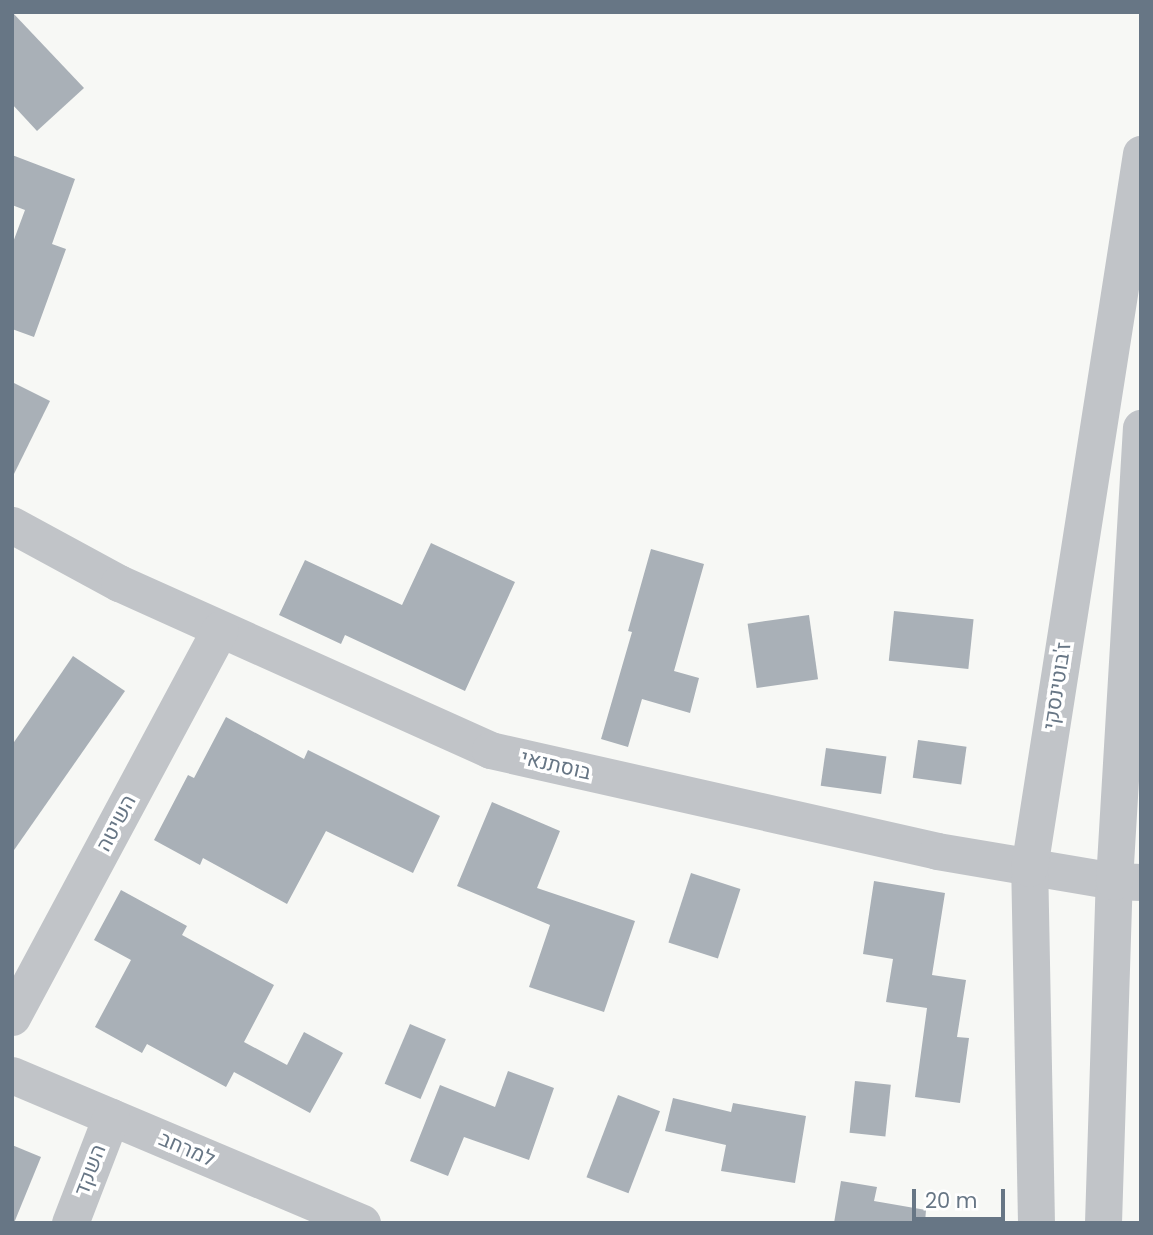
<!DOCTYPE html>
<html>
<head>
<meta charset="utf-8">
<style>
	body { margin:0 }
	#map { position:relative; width:1153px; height:1235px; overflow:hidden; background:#f7f8f5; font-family:Poppins,Heebo,sans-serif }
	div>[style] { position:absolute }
	.building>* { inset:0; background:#a9b0b7; transform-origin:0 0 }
	.minor>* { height:37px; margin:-18.5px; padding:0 18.5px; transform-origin:18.5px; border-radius:18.5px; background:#c1c4c8 }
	span { translate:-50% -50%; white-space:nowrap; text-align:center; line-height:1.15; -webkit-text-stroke:7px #fff; paint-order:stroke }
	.street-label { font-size:21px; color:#677685 }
	.frame { position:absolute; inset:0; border:14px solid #677685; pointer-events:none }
	.scale { position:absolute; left:912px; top:1189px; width:93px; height:32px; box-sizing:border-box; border:4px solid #677685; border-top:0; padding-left:9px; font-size:21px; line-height:24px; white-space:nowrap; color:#677685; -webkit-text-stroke:5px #fff; paint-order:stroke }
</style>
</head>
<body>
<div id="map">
	<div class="building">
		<div style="clip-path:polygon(12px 12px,84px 88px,37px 131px,12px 104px)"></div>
		<div style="clip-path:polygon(12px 155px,75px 179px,52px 244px,66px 249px,34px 337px,12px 329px,12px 245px,25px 210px,12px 205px)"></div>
		<div style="clip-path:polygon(12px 382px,50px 401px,12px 478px)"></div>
		<div style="clip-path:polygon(431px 543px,515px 582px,465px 691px,345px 635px,341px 644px,279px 615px,305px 560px,402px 605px)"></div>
		<div style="clip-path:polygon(651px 549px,704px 564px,674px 671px,699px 678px,690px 713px,642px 699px,628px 747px,601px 739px,632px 632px,628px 631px)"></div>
		<div style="left:894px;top:611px;width:80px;height:50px;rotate:6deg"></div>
		<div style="left:809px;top:615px;width:65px;height:62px;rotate:82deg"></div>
		<div style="clip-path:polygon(73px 656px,125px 691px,12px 853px,12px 745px)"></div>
		<div style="clip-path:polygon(226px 717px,304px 759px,308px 750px,440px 816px,413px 873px,326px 831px,287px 904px,203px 858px,200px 865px,154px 840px,188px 775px,194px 778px)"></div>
		<div style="left:918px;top:740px;width:49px;height:38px;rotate:8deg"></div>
		<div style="left:826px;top:748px;width:61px;height:38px;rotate:8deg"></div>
		<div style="clip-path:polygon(492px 802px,560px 831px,537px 888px,635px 921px,604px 1012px,529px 987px,550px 925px,457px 886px)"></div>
		<div style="left:691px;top:873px;width:52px;height:73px;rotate:18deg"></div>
		<div style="clip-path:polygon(874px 881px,945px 893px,932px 975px,966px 980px,957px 1037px,969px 1038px,960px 1103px,915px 1097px,927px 1008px,886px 1002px,893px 959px,863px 954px)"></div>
		<div style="clip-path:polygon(121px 890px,187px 926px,182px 935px,274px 985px,244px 1042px,287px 1065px,304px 1032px,343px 1053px,310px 1113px,234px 1072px,226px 1087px,147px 1044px,142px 1053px,95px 1027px,131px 960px,94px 940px)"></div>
		<div style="left:410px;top:1024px;width:39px;height:65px;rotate:23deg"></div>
		<div style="clip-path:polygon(508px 1071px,554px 1088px,529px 1160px,464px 1137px,448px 1176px,410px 1161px,440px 1085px,495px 1107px)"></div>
		<div style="left:855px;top:1081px;width:36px;height:52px;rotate:6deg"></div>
		<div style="left:618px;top:1095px;width:45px;height:88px;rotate:21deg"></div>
		<div style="clip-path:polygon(673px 1098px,731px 1112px,733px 1103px,806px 1116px,795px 1183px,721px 1171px,726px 1145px,665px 1131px)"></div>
		<div style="clip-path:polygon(12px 1145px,41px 1157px,14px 1223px,12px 1223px)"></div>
		<div style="clip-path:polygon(841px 1181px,877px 1187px,874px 1201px,926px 1210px,925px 1223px,834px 1223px)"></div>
	</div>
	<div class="minor">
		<div style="left:12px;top:525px;width:122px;rotate:28.5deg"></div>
		<div style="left:119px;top:583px;width:407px;rotate:24.2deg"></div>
		<div style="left:490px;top:750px;width:458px;rotate:12.7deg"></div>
		<div style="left:937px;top:851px;width:180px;rotate:9.6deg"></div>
		<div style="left:1114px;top:881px;width:27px;rotate:2deg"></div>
		<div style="left:12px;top:1017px;width:440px;rotate:-61.8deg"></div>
		<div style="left:12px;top:1075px;width:380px;rotate:22.9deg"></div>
		<div style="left:70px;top:1223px;width:114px;rotate:-68.9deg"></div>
		<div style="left:1036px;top:1223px;width:355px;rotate:-91.1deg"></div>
		<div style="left:1029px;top:868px;width:723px;rotate:-81.09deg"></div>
		<div style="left:1103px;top:1223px;width:342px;rotate:-88.2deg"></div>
		<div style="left:1114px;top:881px;width:454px;rotate:-86.6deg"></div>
	</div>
	<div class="street-label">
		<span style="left:1057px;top:686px;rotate:-81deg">ז'בוטינסקי</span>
		<span style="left:556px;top:765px;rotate:13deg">בוסתנאי</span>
		<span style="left:116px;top:823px;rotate:-62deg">השיטה</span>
		<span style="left:187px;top:1149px;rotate:23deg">למרחב</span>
		<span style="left:90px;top:1170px;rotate:-69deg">השקד</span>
	</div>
	<div class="frame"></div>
	<div class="scale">20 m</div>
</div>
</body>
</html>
